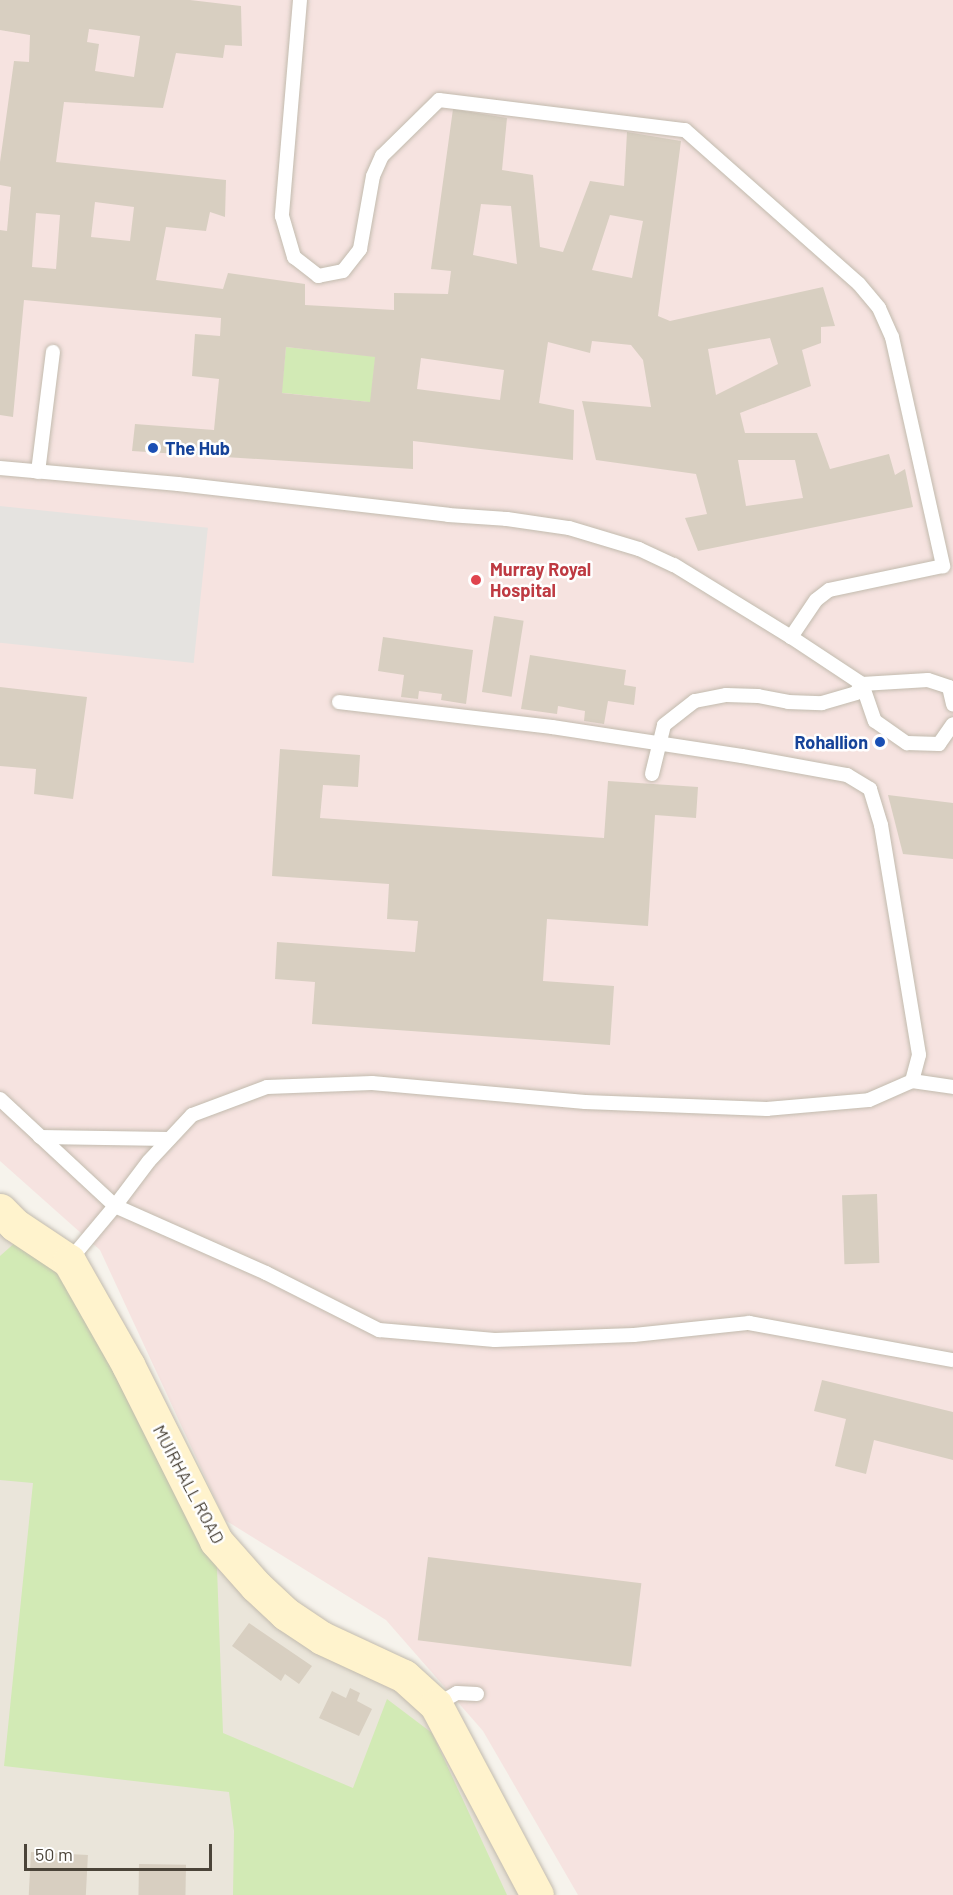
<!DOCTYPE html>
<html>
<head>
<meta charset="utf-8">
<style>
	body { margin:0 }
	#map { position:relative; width:953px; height:1895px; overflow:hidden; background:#f6f3ec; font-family:Barlow,sans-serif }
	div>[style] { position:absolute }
	.residential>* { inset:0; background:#eae5da }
	.medical>* { inset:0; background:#f6e3e0 }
	.green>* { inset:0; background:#d2eab5; transform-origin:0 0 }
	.parking>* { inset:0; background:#e5e3e0; transform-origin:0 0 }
	.building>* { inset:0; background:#d8cfc1; transform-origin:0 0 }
	.roads { filter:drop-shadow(0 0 2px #c2bbae) drop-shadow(0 0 2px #c2bbae) }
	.lane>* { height:14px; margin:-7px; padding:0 7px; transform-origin:7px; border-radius:7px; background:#fff }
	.secondary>* { height:33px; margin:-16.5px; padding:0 16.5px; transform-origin:16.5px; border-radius:16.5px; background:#fff3cd }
	.dots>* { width:16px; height:16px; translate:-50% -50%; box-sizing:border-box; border:3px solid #fff; border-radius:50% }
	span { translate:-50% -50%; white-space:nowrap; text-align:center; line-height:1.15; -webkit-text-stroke:5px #fff; paint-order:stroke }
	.transit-label { font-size:18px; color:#164399; font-weight:700 }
	.left { translate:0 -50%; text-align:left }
	.right { translate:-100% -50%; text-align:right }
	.health-label { font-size:18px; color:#be3a42; font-weight:700 }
	.street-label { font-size:18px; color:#4b4439 }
	.scale { position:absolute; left:24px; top:1844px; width:188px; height:27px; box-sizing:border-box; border:3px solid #4b4439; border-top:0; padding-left:8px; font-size:18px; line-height:21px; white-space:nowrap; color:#4b4439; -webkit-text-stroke:4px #fff; paint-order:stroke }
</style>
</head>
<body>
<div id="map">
	<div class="residential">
		<div style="clip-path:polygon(0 1210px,256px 1586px,404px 1676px,537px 1895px,0 1895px)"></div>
	</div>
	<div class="medical">
		<div style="clip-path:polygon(0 0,953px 0,953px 1895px,578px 1895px,483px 1731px,386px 1620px,225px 1520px,100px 1250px,0 1161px)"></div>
	</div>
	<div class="green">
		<div style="left:286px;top:347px;width:90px;height:46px;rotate:6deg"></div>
		<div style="clip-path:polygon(27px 1232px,69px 1261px,216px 1541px,223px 1733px,353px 1788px,387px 1699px,432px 1733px,507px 1895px,233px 1895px,234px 1831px,229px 1792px,4px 1766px,33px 1483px,0 1480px,0 1256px)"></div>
	</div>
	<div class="parking">
		<div style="left:0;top:506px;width:209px;height:136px;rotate:6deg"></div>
	</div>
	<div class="building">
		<div style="clip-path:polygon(evenodd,0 0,190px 0,241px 6px,242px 46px,225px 45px,223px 58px,176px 53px,163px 108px,64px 102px,56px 162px,226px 180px,225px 217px,210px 212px,206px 231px,166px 227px,156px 280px,223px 289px,228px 273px,305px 284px,305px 305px,394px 310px,394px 293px,448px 294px,451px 271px,431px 269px,453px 109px,507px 118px,502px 170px,533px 175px,540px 247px,563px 252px,590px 181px,624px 186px,627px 132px,681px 141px,658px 316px,670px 321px,823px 287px,835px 326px,821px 327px,821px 343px,802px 350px,811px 386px,740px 413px,745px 433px,817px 433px,830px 469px,889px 454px,895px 475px,905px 469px,913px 507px,698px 551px,685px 518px,707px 514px,696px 474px,596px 460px,582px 401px,651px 407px,643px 360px,631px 345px,592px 341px,590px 353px,548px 342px,539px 403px,574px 410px,573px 460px,413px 441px,413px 469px,132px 451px,135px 424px,214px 430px,219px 379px,192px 376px,195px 334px,220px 336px,221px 318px,24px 300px,13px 417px,0 415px,0 230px,7px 231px,11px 187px,0 185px,0 162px,14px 61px,29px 62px,30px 35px,0 30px,0 0,89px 29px,140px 36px,134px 77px,95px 71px,99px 44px,87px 42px,89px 29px,0 0,95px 202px,134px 207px,130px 241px,91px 237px,95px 202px,0 0,481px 204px,511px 206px,517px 264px,473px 255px,481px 204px,0 0,36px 213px,60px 215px,56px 269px,32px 267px,36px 213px,0 0,610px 215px,643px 221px,632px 278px,592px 270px,610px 215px,0 0,770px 338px,778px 364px,716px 395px,708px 349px,770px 338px,0 0,286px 347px,375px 357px,370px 402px,282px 393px,286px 347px,0 0,421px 358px,504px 370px,500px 400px,417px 389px,421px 358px,0 0,738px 460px,795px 460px,803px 498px,746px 506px,738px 460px)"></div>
		<div style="left:494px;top:616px;width:30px;height:77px;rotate:9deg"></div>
		<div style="clip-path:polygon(383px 637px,473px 650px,466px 704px,441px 700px,442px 694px,419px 691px,418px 699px,401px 697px,404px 675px,378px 671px)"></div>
		<div style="clip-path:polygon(530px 655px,626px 670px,624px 685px,636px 687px,634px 705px,608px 701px,604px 724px,584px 721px,585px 711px,558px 706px,557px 714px,521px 709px)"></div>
		<div style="clip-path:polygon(0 687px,87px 697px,73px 799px,34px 794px,36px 769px,0 766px)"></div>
		<div style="clip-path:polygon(280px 749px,360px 755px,358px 787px,323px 785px,320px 818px,604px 838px,608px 781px,698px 787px,696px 818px,655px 815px,648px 926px,547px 919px,543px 981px,614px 986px,610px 1045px,312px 1024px,315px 982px,275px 979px,277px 942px,415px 952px,418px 921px,387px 919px,389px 884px,272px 876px)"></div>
		<div style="clip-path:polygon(888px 795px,953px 803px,953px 859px,903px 854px)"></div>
		<div style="left:877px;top:1194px;width:69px;height:35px;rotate:88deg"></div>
		<div style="clip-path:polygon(822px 1380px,953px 1412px,953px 1460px,874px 1440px,866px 1474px,835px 1466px,846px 1419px,814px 1411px)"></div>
		<div style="left:428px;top:1557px;width:215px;height:84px;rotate:7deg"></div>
		<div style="clip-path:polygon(249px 1623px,312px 1666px,299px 1684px,285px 1674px,281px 1681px,232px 1646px)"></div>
		<div style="clip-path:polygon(350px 1688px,360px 1693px,357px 1701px,372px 1709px,359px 1736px,319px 1718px,332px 1691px,346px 1698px)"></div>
		<div style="left:31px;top:1852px;width:57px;height:43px;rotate:3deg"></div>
		<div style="left:139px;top:1864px;width:47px;height:31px;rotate:1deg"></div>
	</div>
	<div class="roads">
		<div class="lane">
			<div style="left:300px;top:0;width:217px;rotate:94.8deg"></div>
			<div style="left:282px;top:216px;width:43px;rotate:73.7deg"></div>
			<div style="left:294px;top:257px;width:31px;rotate:38deg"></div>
			<div style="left:318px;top:276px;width:25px;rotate:-11deg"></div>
			<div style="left:343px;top:271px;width:28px;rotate:-52deg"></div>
			<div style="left:360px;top:249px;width:74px;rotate:-79.9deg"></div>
			<div style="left:373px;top:176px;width:22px;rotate:-66deg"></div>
			<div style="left:382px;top:156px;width:80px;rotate:-44.5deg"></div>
			<div style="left:439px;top:100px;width:248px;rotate:7deg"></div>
			<div style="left:685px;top:130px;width:232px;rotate:41.5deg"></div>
			<div style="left:859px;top:284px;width:31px;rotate:50deg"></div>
			<div style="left:879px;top:308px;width:32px;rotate:66deg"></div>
			<div style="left:892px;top:337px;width:235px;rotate:77.4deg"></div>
			<div style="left:943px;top:566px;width:116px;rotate:168.1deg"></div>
			<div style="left:829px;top:590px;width:16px;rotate:142deg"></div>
			<div style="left:816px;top:600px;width:45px;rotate:124deg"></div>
			<div style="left:0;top:468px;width:179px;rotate:5.1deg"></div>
			<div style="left:178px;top:484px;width:272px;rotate:6.5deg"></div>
			<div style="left:448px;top:515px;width:59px;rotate:3.9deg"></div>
			<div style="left:507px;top:519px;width:63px;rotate:8.3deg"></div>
			<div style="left:569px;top:528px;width:73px;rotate:16.7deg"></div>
			<div style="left:639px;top:549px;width:38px;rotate:25deg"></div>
			<div style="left:674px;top:565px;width:137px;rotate:31.6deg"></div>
			<div style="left:791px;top:637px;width:85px;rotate:33.5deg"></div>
			<div style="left:862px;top:684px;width:39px;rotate:71deg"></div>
			<div style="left:875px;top:721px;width:39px;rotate:35deg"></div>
			<div style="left:907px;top:743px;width:32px;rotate:2deg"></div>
			<div style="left:939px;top:744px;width:24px;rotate:-55deg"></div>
			<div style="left:38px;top:472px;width:121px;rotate:-82.9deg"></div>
			<div style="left:339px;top:702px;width:214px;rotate:6.7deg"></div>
			<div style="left:552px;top:727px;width:192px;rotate:8.7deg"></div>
			<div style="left:742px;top:756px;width:107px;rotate:10.3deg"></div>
			<div style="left:847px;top:775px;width:27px;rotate:31deg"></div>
			<div style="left:870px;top:789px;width:38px;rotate:73deg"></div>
			<div style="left:881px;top:825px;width:233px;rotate:80.6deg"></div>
			<div style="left:919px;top:1055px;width:27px;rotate:105deg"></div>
			<div style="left:652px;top:774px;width:50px;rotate:-76.2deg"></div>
			<div style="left:664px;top:725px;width:39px;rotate:-38deg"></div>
			<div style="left:695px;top:701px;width:32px;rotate:-11deg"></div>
			<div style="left:726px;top:695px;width:32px;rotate:2deg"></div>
			<div style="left:758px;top:696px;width:31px;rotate:11deg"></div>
			<div style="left:788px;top:702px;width:34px;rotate:2deg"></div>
			<div style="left:822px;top:703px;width:35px;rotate:-16deg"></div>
			<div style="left:856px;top:693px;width:11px;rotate:-56deg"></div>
			<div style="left:862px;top:684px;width:66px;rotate:-3.5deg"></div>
			<div style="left:928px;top:680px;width:22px;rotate:18deg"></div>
			<div style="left:949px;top:687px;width:18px;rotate:77deg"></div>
			<div style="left:0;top:1099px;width:157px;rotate:42.9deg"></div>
			<div style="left:115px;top:1206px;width:165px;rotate:23.9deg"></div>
			<div style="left:266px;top:1273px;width:127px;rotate:26.8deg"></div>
			<div style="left:379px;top:1330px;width:116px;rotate:4.9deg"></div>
			<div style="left:495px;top:1340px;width:139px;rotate:-2.1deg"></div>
			<div style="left:634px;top:1335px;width:116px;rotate:-6deg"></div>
			<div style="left:749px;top:1323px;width:207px;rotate:10.3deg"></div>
			<div style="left:40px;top:1137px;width:129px;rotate:0.9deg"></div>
			<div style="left:69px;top:1261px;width:72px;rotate:-50.1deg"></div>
			<div style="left:115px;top:1206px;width:56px;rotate:-52.9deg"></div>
			<div style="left:149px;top:1161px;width:63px;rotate:-46.9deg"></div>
			<div style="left:192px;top:1115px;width:80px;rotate:-20.5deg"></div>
			<div style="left:267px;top:1087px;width:105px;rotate:-2.2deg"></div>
			<div style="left:372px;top:1083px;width:214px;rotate:5.1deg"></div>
			<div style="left:585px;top:1102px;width:182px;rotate:2.2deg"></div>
			<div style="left:767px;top:1109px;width:102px;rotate:-5deg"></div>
			<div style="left:869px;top:1100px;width:47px;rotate:-23.8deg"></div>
			<div style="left:912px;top:1081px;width:41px;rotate:8.3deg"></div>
			<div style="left:436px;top:1705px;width:24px;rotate:-30deg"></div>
			<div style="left:457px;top:1693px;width:20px;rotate:3deg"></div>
		</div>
		<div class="secondary">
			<div style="left:0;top:1210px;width:21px;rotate:45deg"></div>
			<div style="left:15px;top:1225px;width:65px;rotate:33.7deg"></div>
			<div style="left:69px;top:1261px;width:120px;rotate:60.4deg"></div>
			<div style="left:128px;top:1365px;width:197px;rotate:63.4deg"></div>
			<div style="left:216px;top:1541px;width:60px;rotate:48.4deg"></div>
			<div style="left:256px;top:1586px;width:41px;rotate:43deg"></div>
			<div style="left:286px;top:1614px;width:43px;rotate:33.7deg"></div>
			<div style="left:322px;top:1638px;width:90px;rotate:24.9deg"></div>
			<div style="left:404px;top:1676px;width:43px;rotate:42.2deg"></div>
			<div style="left:436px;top:1705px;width:215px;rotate:62deg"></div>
		</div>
	</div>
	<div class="dots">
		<div style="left:153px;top:448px;background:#1a4fb4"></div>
		<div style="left:476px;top:580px;background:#e0444e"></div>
		<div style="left:880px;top:742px;background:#1a4fb4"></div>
	</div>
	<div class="transit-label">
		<span class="left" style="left:165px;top:448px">The Hub</span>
		<span class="right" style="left:868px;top:742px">Rohallion</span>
	</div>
	<div class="health-label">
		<span class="left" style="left:490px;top:580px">Murray Royal<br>Hospital</span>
	</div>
	<div class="street-label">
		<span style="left:189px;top:1484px;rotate:62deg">MUIRHALL ROAD</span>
	</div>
	<div class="scale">50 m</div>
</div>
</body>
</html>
